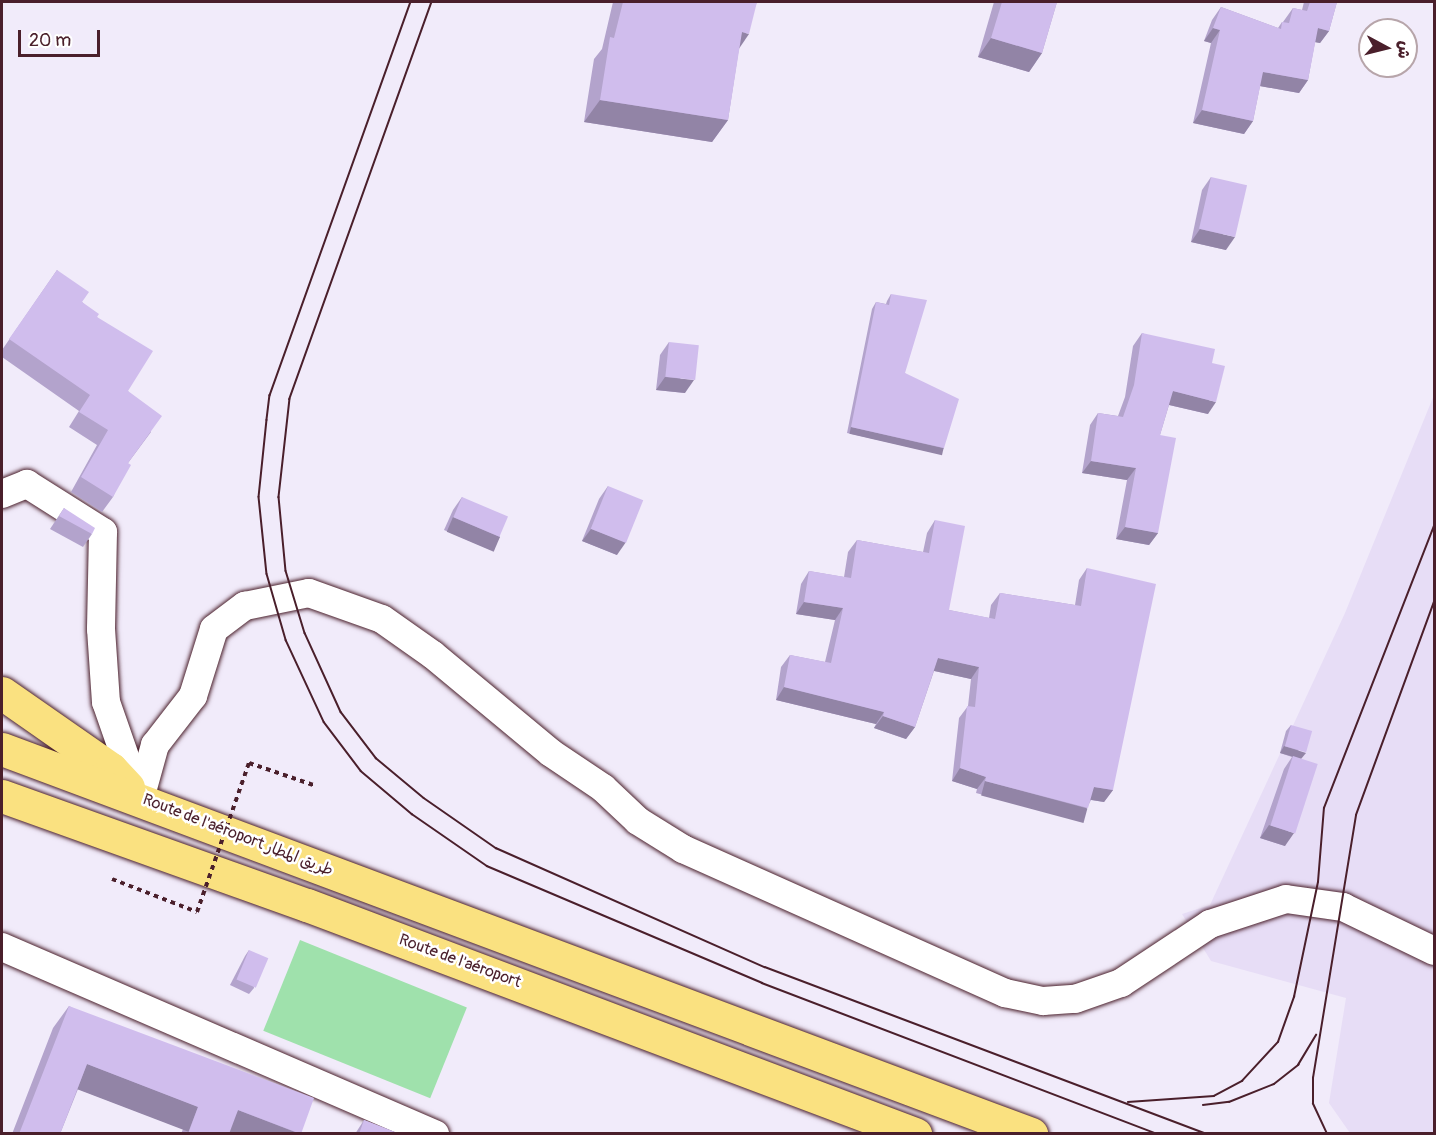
<!DOCTYPE html>
<html>
<head>
<meta charset="utf-8">
<style>
	body { margin:0 }
	#map { position:relative; width:1436px; height:1135px; overflow:hidden; background:#f1ebfa; font-family:Pangolin,"Playpen Sans Arabic",sans-serif }
	div>[style] { position:absolute }
	.built>* { inset:0; background:#e7ddf6 }
	.green>* { inset:0; background:#9fe1ac; transform-origin:0 0 }
	.path>* { height:4px; margin-top:-2px; transform-origin:0; background:repeating-linear-gradient(90deg,#4a1f2b 0 4.5px,transparent 0 9px) }
	.roads { filter:drop-shadow(0 0 2px #4a1f2b) drop-shadow(0 0 2px #4a1f2b) }
	.minor>* { height:28px; margin:-14px; padding:0 14px; transform-origin:14px; border-radius:14px; background:#fff }
	.highway>* { height:33px; margin:-16.5px; padding:0 16.5px; transform-origin:16.5px; border-radius:16.5px; background:#fae180 }
	.tram>* { height:1.5px; margin:-0.75px; padding:0 0.75px; transform-origin:0.75px; border-radius:0.75px; background:#4a1f2b }
	.path-bridge>* { height:4px; margin-top:-2px; transform-origin:0; background:repeating-linear-gradient(90deg,#4a1f2b 0 4.5px,transparent 0 9px) }
	.wall>* { inset:0; background:#b3a3cc }
	.shaded-wall>* { inset:0; background:#9284a6; transform-origin:0 0 }
	.building>* { inset:0; background:#d0bded; transform-origin:0 0 }
	span { translate:-50% -50%; white-space:nowrap; text-align:center; line-height:1.15; -webkit-text-stroke:5px #fff; paint-order:stroke }
	.street-label { font-size:16px; color:#4a1f2b }
	.frame { position:absolute; inset:0; border:3px solid #4a1f2b; pointer-events:none }
	.north { position:absolute; left:1358px; top:18px; width:60px; height:60px; box-sizing:border-box; background:#fff; border:2px solid #b7a5aa; border-radius:50%; rotate:97deg; font-size:16px; font-weight:700; line-height:24px; text-align:center; color:#4a1f2b }
	.north::after { content:''; display:block; margin:auto; width:21px; height:27px; background:#4a1f2b; clip-path:polygon(50% 0,100% 100%,50% 72%,0 100%) }
	.scale { position:absolute; left:18px; top:30px; width:82px; height:27px; box-sizing:border-box; border:3px solid #4a1f2b; border-top:0; padding-left:8px; font-size:18px; line-height:21px; white-space:nowrap; color:#4a1f2b; -webkit-text-stroke:4px #fff; paint-order:stroke }
</style>
</head>
<body>
<div id="map">
	<div class="built">
		<div style="clip-path:polygon(1434px 395px,1434px 1133px,1350px 1133px,1329px 1103px,1346px 998px,1211px 961px,1182px 914px,1210px 905px,1345px 613px)"></div>
	</div>
	<div class="green">
		<div style="left:300px;top:940px;width:180px;height:98px;rotate:22deg"></div>
	</div>
	<div class="path">
		<div style="left:249px;top:763px;width:71px;rotate:18.9deg"></div>
		<div style="left:112px;top:879px;width:91px;rotate:21.2deg"></div>
	</div>
	<div class="roads">
		<div class="minor">
			<div style="left:2px;top:494px;width:27px;rotate:-22deg"></div>
			<div style="left:27px;top:484px;width:90px;rotate:32.3deg"></div>
			<div style="left:103px;top:532px;width:97px;rotate:91.2deg"></div>
			<div style="left:101px;top:629px;width:73px;rotate:86.1deg"></div>
			<div style="left:106px;top:702px;width:101px;rotate:70.8deg"></div>
			<div style="left:140px;top:799px;width:56px;rotate:-74.5deg"></div>
			<div style="left:155px;top:745px;width:62px;rotate:-52.2deg"></div>
			<div style="left:193px;top:696px;width:70px;rotate:-72.6deg"></div>
			<div style="left:214px;top:629px;width:39px;rotate:-37deg"></div>
			<div style="left:245px;top:606px;width:65px;rotate:-11.5deg"></div>
			<div style="left:309px;top:593px;width:77px;rotate:19.6deg"></div>
			<div style="left:382px;top:619px;width:62px;rotate:35.2deg"></div>
			<div style="left:433px;top:655px;width:153px;rotate:39.7deg"></div>
			<div style="left:551px;top:753px;width:63px;rotate:33.9deg"></div>
			<div style="left:603px;top:788px;width:48px;rotate:43.3deg"></div>
			<div style="left:638px;top:821px;width:53px;rotate:31.9deg"></div>
			<div style="left:683px;top:849px;width:353px;rotate:24.1deg"></div>
			<div style="left:1005px;top:993px;width:39px;rotate:12deg"></div>
			<div style="left:1043px;top:1001px;width:32px;rotate:-4deg"></div>
			<div style="left:1075px;top:999px;width:49px;rotate:-19.2deg"></div>
			<div style="left:1121px;top:983px;width:107px;rotate:-33.5deg"></div>
			<div style="left:1210px;top:924px;width:80px;rotate:-18.2deg"></div>
			<div style="left:1286px;top:899px;width:58px;rotate:8deg"></div>
			<div style="left:1343px;top:907px;width:101px;rotate:25.8deg"></div>
			<div style="left:2px;top:947px;width:472px;rotate:23.4deg"></div>
		</div>
		<div class="highway">
			<div style="left:2px;top:693px;width:133px;rotate:34.9deg"></div>
			<div style="left:111px;top:769px;width:25px;rotate:47deg"></div>
			<div style="left:2px;top:749px;width:1099px;rotate:20.51deg"></div>
			<div style="left:2px;top:796px;width:324px;rotate:19.7deg"></div>
			<div style="left:307px;top:905px;width:650px;rotate:20.64deg"></div>
		</div>
	</div>
	<div class="tram">
		<div style="left:411px;top:2px;width:418px;rotate:109.7deg"></div>
		<div style="left:270px;top:395px;width:25px;rotate:97deg"></div>
		<div style="left:267px;top:420px;width:77px;rotate:95.9deg"></div>
		<div style="left:259px;top:497px;width:77px;rotate:84.1deg"></div>
		<div style="left:267px;top:574px;width:69px;rotate:73.9deg"></div>
		<div style="left:286px;top:640px;width:90px;rotate:65.1deg"></div>
		<div style="left:324px;top:722px;width:61px;rotate:52.9deg"></div>
		<div style="left:361px;top:771px;width:67px;rotate:40.1deg"></div>
		<div style="left:412px;top:814px;width:91px;rotate:34.7deg"></div>
		<div style="left:487px;top:866px;width:299px;rotate:23deg"></div>
		<div style="left:762px;top:983px;width:424px;rotate:20.9deg"></div>
		<div style="left:432px;top:2px;width:422px;rotate:109.7deg"></div>
		<div style="left:290px;top:399px;width:99px;rotate:96.4deg"></div>
		<div style="left:279px;top:497px;width:74px;rotate:84.6deg"></div>
		<div style="left:286px;top:571px;width:65px;rotate:73deg"></div>
		<div style="left:305px;top:633px;width:87px;rotate:65.5deg"></div>
		<div style="left:341px;top:712px;width:58px;rotate:52.7deg"></div>
		<div style="left:376px;top:758px;width:62px;rotate:39.8deg"></div>
		<div style="left:424px;top:798px;width:88px;rotate:34.8deg"></div>
		<div style="left:496px;top:848px;width:294px;rotate:23.9deg"></div>
		<div style="left:765px;top:967px;width:472px;rotate:20.7deg"></div>
		<div style="left:1128px;top:1102px;width:86px;rotate:-4deg"></div>
		<div style="left:1214px;top:1096px;width:32px;rotate:-28deg"></div>
		<div style="left:1242px;top:1081px;width:53px;rotate:-47.3deg"></div>
		<div style="left:1278px;top:1042px;width:48px;rotate:-70.4deg"></div>
		<div style="left:1294px;top:997px;width:117px;rotate:-78.2deg"></div>
		<div style="left:1318px;top:882px;width:74px;rotate:-85.4deg"></div>
		<div style="left:1324px;top:808px;width:303px;rotate:-68.7deg"></div>
		<div style="left:1203px;top:1105px;width:26px;rotate:-7deg"></div>
		<div style="left:1229px;top:1102px;width:48px;rotate:-21.8deg"></div>
		<div style="left:1274px;top:1084px;width:31px;rotate:-38deg"></div>
		<div style="left:1298px;top:1065px;width:35px;rotate:-59deg"></div>
		<div style="left:1327px;top:1134px;width:33px;rotate:-115deg"></div>
		<div style="left:1313px;top:1104px;width:26px;rotate:-90deg"></div>
		<div style="left:1313px;top:1078px;width:266px;rotate:-80.7deg"></div>
		<div style="left:1356px;top:815px;width:227px;rotate:-69.9deg"></div>
	</div>
	<div class="path-bridge">
		<div style="left:197px;top:912px;width:158px;rotate:-70.8deg"></div>
	</div>
	<div class="wall">
		<div style="clip-path:polygon(613px 2px,757px 2px,739px 48px,728px 120px,712px 142px,584px 122px,594px 59px,602px 49px)"></div>
		<div style="clip-path:polygon(994px 2px,1057px 2px,1042px 53px,1029px 72px,978px 57px)"></div>
		<div style="clip-path:polygon(1304px 2px,1337px 2px,1329px 31px,1320px 43px,1315px 42px,1308px 80px,1299px 93px,1260px 86px,1253px 121px,1244px 134px,1193px 123px,1211px 43px,1204px 41px,1212px 20px,1221px 7px,1278px 28px,1282px 22px,1283px 22px,1293px 8px,1302px 10px)"></div>
		<div style="clip-path:polygon(1211px 177px,1226px 250px,1191px 242px,1202px 190px)"></div>
		<div style="clip-path:polygon(57px 270px,82px 302px,97px 317px,128px 391px,151px 432px,128px 463px,113px 497px,102px 512px,71px 492px,97px 445px,69px 427px,79px 411px,2px 357px,2px 350px)"></div>
		<div style="clip-path:polygon(891px 294px,905px 373px,944px 448px,940px 454px,847px 433px,872px 309px,876px 302px,886px 304px,887px 301px)"></div>
		<div style="clip-path:polygon(1142px 333px,1212px 363px,1208px 414px,1169px 405px,1160px 435px,1158px 533px,1149px 545px,1116px 539px,1127px 480px,1082px 473px,1090px 425px,1098px 413px,1118px 416px,1125px 397px,1133px 346px)"></div>
		<div style="clip-path:polygon(669px 342px,685px 393px,656px 390px,660px 355px)"></div>
		<div style="clip-path:polygon(608px 486px,617px 555px,582px 541px,599px 499px)"></div>
		<div style="clip-path:polygon(462px 497px,500px 537px,491px 550px,444px 530px,453px 510px)"></div>
		<div style="clip-path:polygon(64px 508px,92px 534px,83px 547px,50px 529px)"></div>
		<div style="clip-path:polygon(935px 520px,949px 610px,989px 618px,991px 605px,1000px 593px,1075px 605px,1079px 580px,1087px 568px,1113px 790px,1104px 802px,1091px 800px,1080px 821px,976px 793px,977px 789px,952px 781px,959px 718px,968px 706px,971px 679px,934px 671px,915px 727px,906px 739px,874px 728px,876px 724px,776px 700px,781px 667px,790px 655px,825px 662px,835px 620px,796px 614px,801px 584px,809px 571px,844px 577px,848px 552px,857px 540px,923px 552px,927px 533px)"></div>
		<div style="clip-path:polygon(1291px 725px,1301px 759px,1285px 846px,1260px 838px,1284px 769px,1292px 757px,1280px 753px,1286px 731px)"></div>
		<div style="clip-path:polygon(249px 950px,254px 988px,249px 994px,230px 985px,245px 956px)"></div>
		<div style="clip-path:polygon(69px 1006px,301px 1134px,181px 1134px,183px 1129px,78px 1089px,60px 1134px,12px 1134px,53px 1028px)"></div>
		<div style="clip-path:polygon(364px 1120px,400px 1134px,355px 1134px)"></div>
	</div>
	<div class="shaded-wall">
		<div style="clip-path:polygon(1213px 28px,1220px 30px,1211px 43px,1204px 41px)"></div>
		<div style="clip-path:polygon(1318px 28px,1329px 31px,1320px 43px,1309px 41px)"></div>
		<div style="clip-path:polygon(742px 32px,749px 34px,734px 56px)"></div>
		<div style="clip-path:polygon(991px 38px,1042px 53px,1029px 72px,978px 57px)"></div>
		<div style="clip-path:polygon(1263px 72px,1308px 80px,1299px 93px,1254px 85px)"></div>
		<div style="clip-path:polygon(600px 100px,728px 120px,712px 142px,584px 122px)"></div>
		<div style="clip-path:polygon(1202px 110px,1253px 121px,1244px 134px,1193px 123px)"></div>
		<div style="clip-path:polygon(1200px 229px,1235px 237px,1226px 250px,1191px 242px)"></div>
		<div style="clip-path:polygon(665px 377px,694px 380px,685px 393px,656px 390px)"></div>
		<div style="clip-path:polygon(1173px 391px,1216px 402px,1208px 414px,1165px 404px)"></div>
		<div style="left:851px;top:427px;width:95px;height:7px;rotate:13deg"></div>
		<div style="clip-path:polygon(1091px 461px,1136px 468px,1127px 480px,1082px 473px)"></div>
		<div style="left:453px;top:517px;width:51px;height:16px;rotate:23deg"></div>
		<div style="clip-path:polygon(1125px 527px,1158px 533px,1149px 545px,1116px 539px)"></div>
		<div style="clip-path:polygon(591px 529px,626px 542px,617px 555px,582px 541px)"></div>
		<div style="clip-path:polygon(804px 602px,843px 608px,835px 620px,796px 614px)"></div>
		<div style="clip-path:polygon(938px 658px,979px 667px,971px 679px,930px 670px)"></div>
		<div style="clip-path:polygon(784px 687px,884px 712px,876px 724px,776px 700px)"></div>
		<div style="clip-path:polygon(883px 716px,915px 727px,906px 739px,874px 728px)"></div>
		<div style="clip-path:polygon(1284px 746px,1306px 753px,1301px 759px,1280px 753px)"></div>
		<div style="clip-path:polygon(960px 768px,986px 777px,977px 789px,952px 781px)"></div>
		<div style="left:985px;top:781px;width:106px;height:15px;rotate:15deg"></div>
		<div style="clip-path:polygon(1094px 787px,1113px 790px,1104px 802px,1086px 799px)"></div>
		<div style="clip-path:polygon(1269px 825px,1294px 833px,1285px 846px,1260px 838px)"></div>
		<div style="left:87px;top:1064px;width:119px;height:27px;rotate:21deg"></div>
		<div style="clip-path:polygon(238px 1110px,300px 1134px,226px 1134px)"></div>
	</div>
	<div class="building">
		<div style="clip-path:polygon(623px 2px,757px 2px,749px 34px,742px 32px,728px 120px,600px 100px,610px 37px,614px 38px)"></div>
		<div style="clip-path:polygon(1002px 2px,1057px 2px,1042px 53px,991px 38px)"></div>
		<div style="clip-path:polygon(1310px 2px,1337px 2px,1329px 31px,1318px 28px,1308px 80px,1263px 72px,1253px 121px,1202px 110px,1220px 30px,1213px 28px,1221px 7px,1281px 29px,1282px 22px,1289px 23px,1293px 8px,1307px 11px)"></div>
		<div style="left:1211px;top:177px;width:37px;height:53px;rotate:13deg"></div>
		<div style="clip-path:polygon(57px 270px,89px 292px,82px 302px,99px 314px,97px 317px,153px 351px,128px 391px,162px 416px,128px 463px,131px 465px,113px 497px,81px 477px,108px 430px,79px 412px,90px 395px,9px 339px)"></div>
		<div style="clip-path:polygon(891px 294px,927px 300px,905px 373px,959px 399px,944px 448px,851px 427px,876px 302px,889px 305px)"></div>
		<div style="clip-path:polygon(1142px 333px,1215px 349px,1212px 363px,1225px 366px,1216px 402px,1173px 391px,1160px 435px,1176px 438px,1158px 533px,1125px 527px,1136px 468px,1091px 461px,1098px 413px,1123px 417px,1134px 385px)"></div>
		<div style="left:669px;top:342px;width:30px;height:35px;rotate:6deg"></div>
		<div style="left:608px;top:486px;width:38px;height:46px;rotate:22deg"></div>
		<div style="left:462px;top:497px;width:50px;height:22px;rotate:23deg"></div>
		<div style="clip-path:polygon(64px 508px,95px 528px,92px 534px,59px 516px)"></div>
		<div style="clip-path:polygon(935px 520px,965px 526px,949px 610px,995px 619px,1000px 593px,1081px 606px,1087px 568px,1156px 584px,1113px 790px,1094px 787px,1088px 808px,985px 781px,986px 777px,960px 768px,967px 706px,975px 707px,979px 667px,938px 658px,915px 727px,883px 716px,884px 712px,784px 687px,790px 655px,831px 663px,843px 608px,804px 602px,809px 571px,851px 578px,857px 540px,929px 553px)"></div>
		<div style="left:1291px;top:725px;width:22px;height:22px;rotate:16deg"></div>
		<div style="left:1293px;top:756px;width:26px;height:73px;rotate:18deg"></div>
		<div style="left:249px;top:950px;width:21px;height:32px;rotate:23deg"></div>
		<div style="clip-path:polygon(69px 1006px,314px 1098px,301px 1134px,238px 1110px,229px 1134px,188px 1134px,198px 1107px,87px 1064px,60px 1134px,19px 1134px)"></div>
		<div style="clip-path:polygon(364px 1120px,400px 1134px,359px 1134px)"></div>
	</div>
	<div class="street-label">
		<span style="left:238px;top:835px;rotate:21deg">Route de l'aéroport طريق المطار</span>
		<span style="left:460px;top:961px;rotate:20deg">Route de l'aéroport</span>
	</div>
	<div class="frame"></div>
	<div class="north">ش</div>
	<div class="scale">20 m</div>
</div>
</body>
</html>
